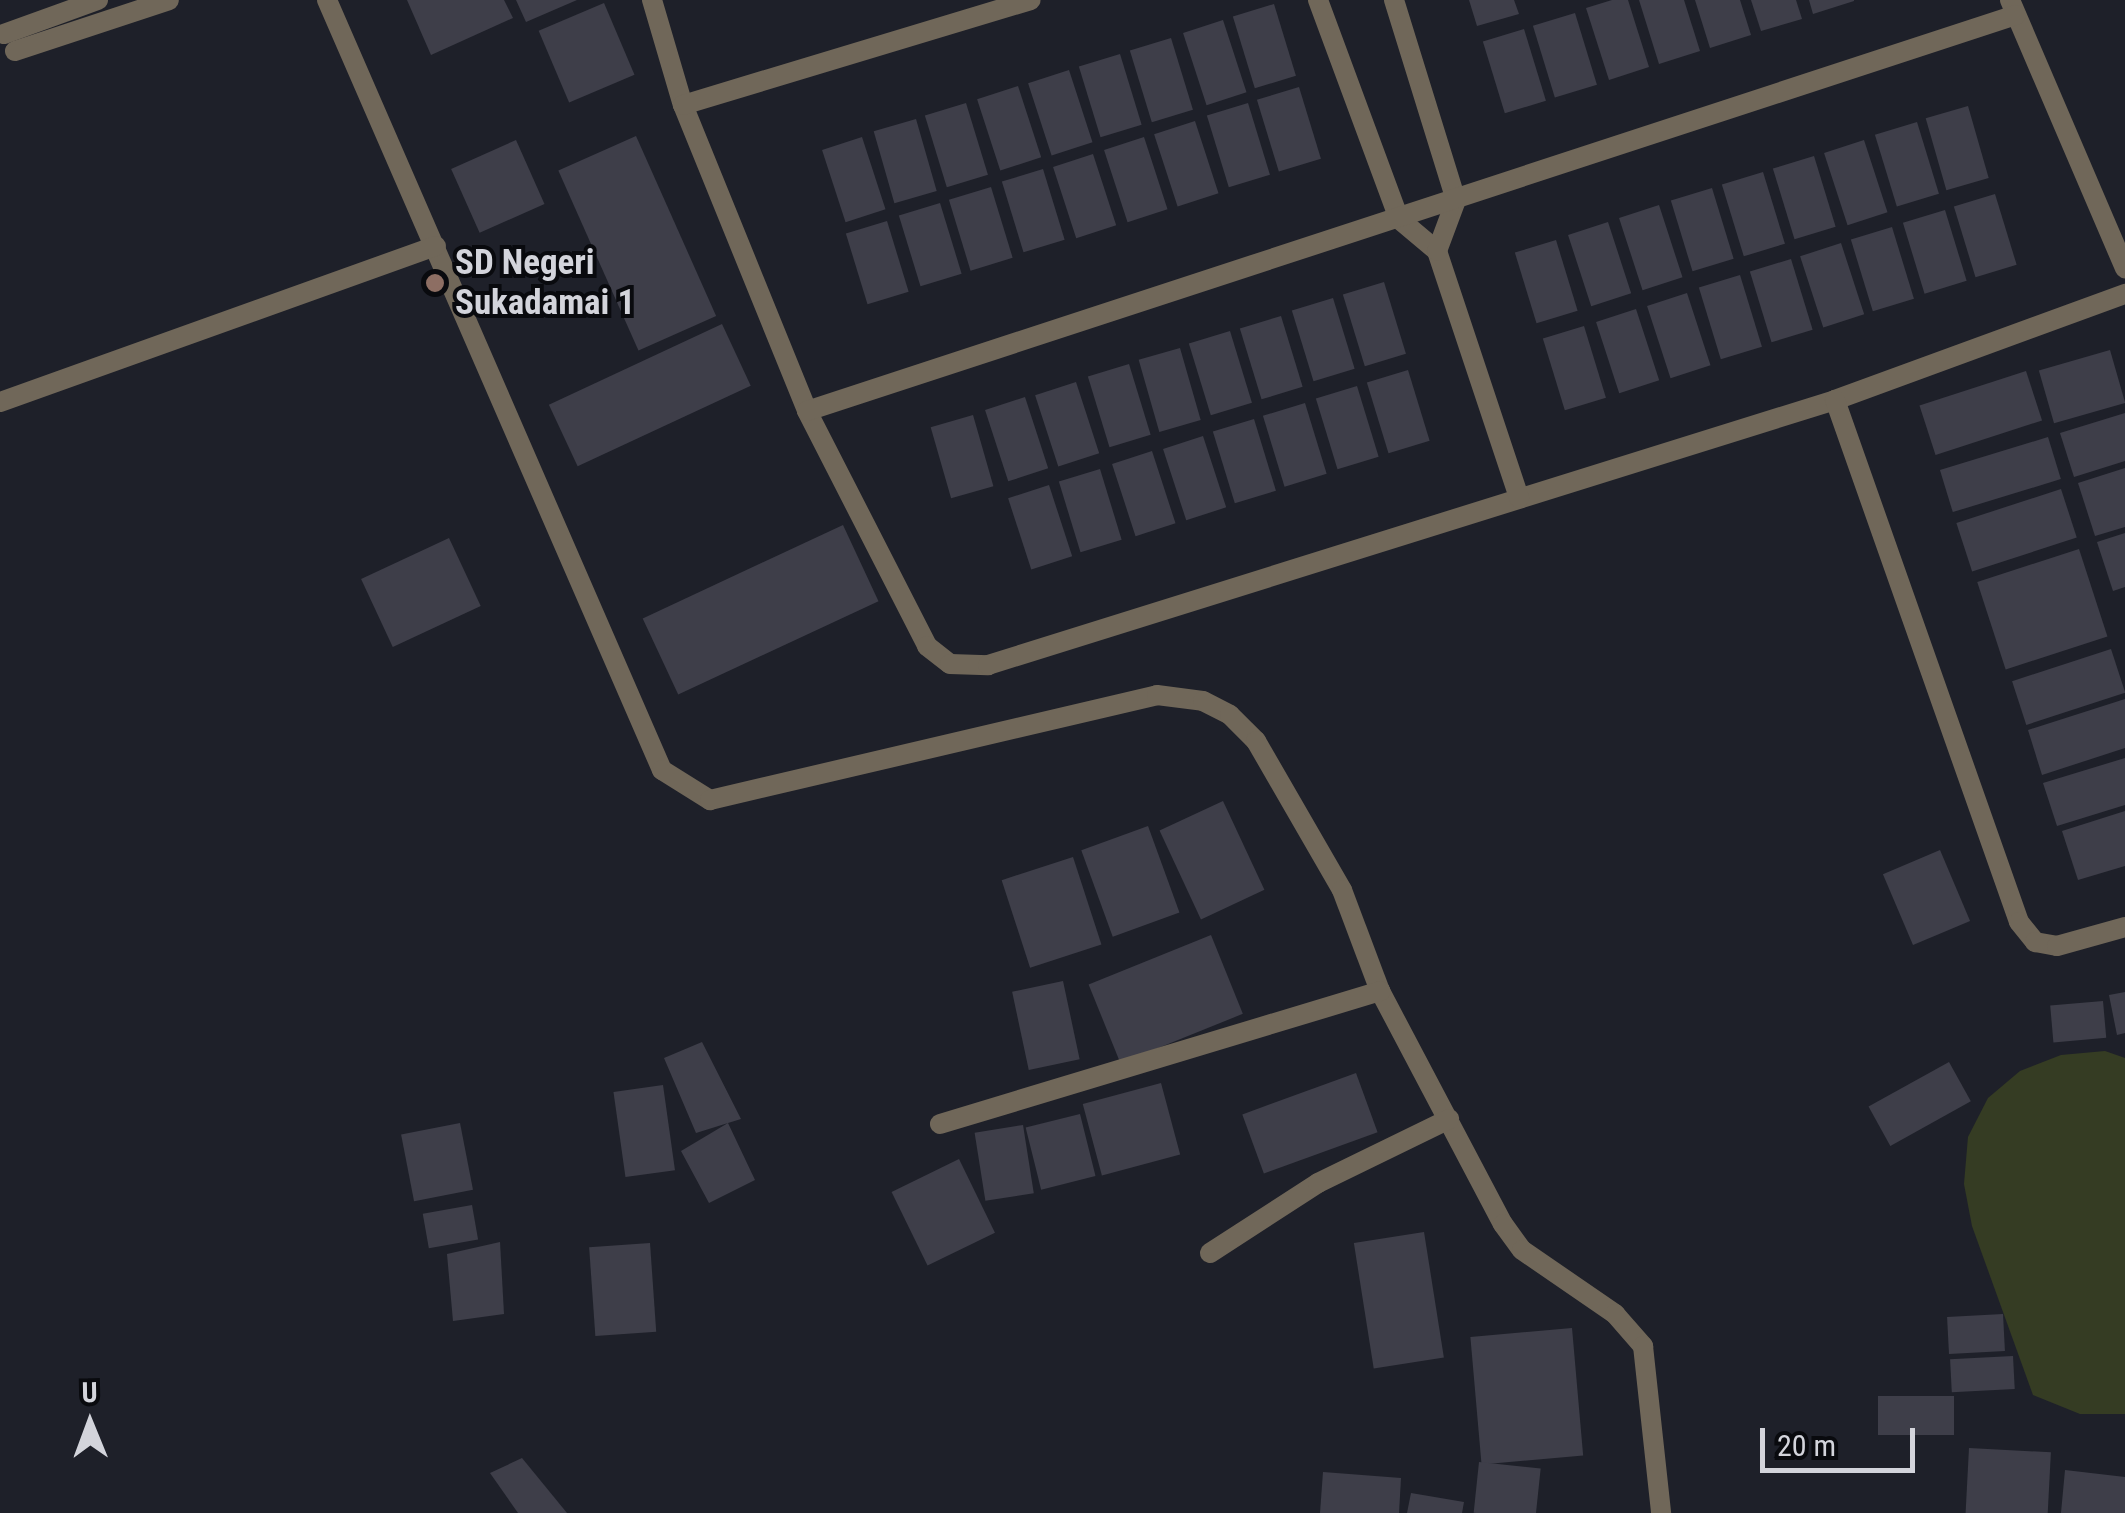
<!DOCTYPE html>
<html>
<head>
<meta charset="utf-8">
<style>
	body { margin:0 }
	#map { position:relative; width:2125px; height:1513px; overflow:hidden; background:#1e2029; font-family:"Roboto Condensed",sans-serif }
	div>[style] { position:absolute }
	.green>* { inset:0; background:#353c23 }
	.building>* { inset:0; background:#3e3e49; transform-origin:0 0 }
	.street>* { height:20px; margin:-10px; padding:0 10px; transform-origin:10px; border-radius:10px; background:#706759 }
	.dots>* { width:28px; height:28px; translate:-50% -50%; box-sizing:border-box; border:5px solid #090a0e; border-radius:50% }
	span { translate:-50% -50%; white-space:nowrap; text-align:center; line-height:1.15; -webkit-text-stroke:8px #090a0e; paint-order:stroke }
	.poi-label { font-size:35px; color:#d3d4db; font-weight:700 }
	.left { translate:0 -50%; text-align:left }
	.north { position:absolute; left:40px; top:1373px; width:100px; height:100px; -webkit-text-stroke:8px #090a0e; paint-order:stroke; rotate:359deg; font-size:28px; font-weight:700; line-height:40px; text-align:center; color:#d3d4db }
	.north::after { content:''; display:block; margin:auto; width:35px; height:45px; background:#d3d4db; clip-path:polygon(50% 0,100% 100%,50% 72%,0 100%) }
	.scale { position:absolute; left:1760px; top:1428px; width:155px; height:45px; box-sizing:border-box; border:5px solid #d3d4db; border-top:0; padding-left:12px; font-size:30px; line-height:35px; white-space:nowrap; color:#d3d4db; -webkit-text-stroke:8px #090a0e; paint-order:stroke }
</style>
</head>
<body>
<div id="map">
	<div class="green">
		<div style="clip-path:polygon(2105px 1051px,2125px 1058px,2125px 1414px,2080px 1414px,2033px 1395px,1972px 1226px,1964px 1184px,1968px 1137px,1988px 1098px,2020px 1071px,2061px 1055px)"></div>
	</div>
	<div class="building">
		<div style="clip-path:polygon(407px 0,504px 0,513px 18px,431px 55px)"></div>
		<div style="clip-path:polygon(516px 0,577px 0,526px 22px)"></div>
		<div style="clip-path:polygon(1469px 0,1514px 0,1519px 14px,1477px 26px)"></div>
		<div style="clip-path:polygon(1612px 0,1628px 0,1649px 67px,1609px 80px,1586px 8px)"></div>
		<div style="clip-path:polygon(1639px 0,1684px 0,1700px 51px,1659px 64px)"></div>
		<div style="clip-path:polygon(1695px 0,1740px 0,1751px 35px,1710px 48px)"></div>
		<div style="clip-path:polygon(1751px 0,1796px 0,1802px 19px,1761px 31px)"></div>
		<div style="clip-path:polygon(1809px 0,1854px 0,1854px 1px,1813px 14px)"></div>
		<div style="left:604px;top:3px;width:78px;height:71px;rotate:67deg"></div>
		<div style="left:1274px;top:4px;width:75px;height:43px;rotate:73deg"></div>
		<div style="left:1575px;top:13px;width:75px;height:44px;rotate:73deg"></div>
		<div style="left:1223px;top:20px;width:76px;height:42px;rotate:72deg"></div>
		<div style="left:1524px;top:29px;width:75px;height:43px;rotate:73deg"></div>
		<div style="left:1171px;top:38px;width:75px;height:43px;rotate:73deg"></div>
		<div style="left:1120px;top:54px;width:74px;height:43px;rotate:73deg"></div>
		<div style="left:1069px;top:70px;width:76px;height:43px;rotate:72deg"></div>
		<div style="left:1018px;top:86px;width:75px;height:43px;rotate:72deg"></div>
		<div style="left:1299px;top:87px;width:75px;height:44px;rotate:73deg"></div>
		<div style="left:966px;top:103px;width:75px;height:43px;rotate:73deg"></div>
		<div style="left:1248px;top:103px;width:75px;height:43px;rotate:73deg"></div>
		<div style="left:1968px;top:106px;width:75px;height:44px;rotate:74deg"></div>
		<div style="left:916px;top:119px;width:75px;height:44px;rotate:74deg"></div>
		<div style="left:1195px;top:121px;width:76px;height:43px;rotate:72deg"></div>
		<div style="left:1917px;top:122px;width:75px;height:44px;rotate:73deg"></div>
		<div style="left:636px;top:136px;width:197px;height:85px;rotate:66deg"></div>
		<div style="left:862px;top:137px;width:76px;height:42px;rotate:72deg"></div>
		<div style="left:1144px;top:137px;width:76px;height:42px;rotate:72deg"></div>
		<div style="left:516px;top:140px;width:70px;height:71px;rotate:66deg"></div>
		<div style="left:1864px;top:140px;width:76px;height:42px;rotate:72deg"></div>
		<div style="left:1093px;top:154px;width:75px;height:42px;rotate:72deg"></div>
		<div style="left:1814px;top:156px;width:74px;height:43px;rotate:73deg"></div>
		<div style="left:1043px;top:169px;width:74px;height:43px;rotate:73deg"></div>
		<div style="left:1763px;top:172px;width:75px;height:43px;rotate:73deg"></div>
		<div style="left:991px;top:187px;width:74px;height:44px;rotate:73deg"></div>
		<div style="left:1712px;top:188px;width:74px;height:43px;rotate:73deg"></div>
		<div style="left:1995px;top:194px;width:74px;height:43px;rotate:73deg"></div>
		<div style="left:940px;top:203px;width:74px;height:43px;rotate:73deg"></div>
		<div style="left:1659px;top:205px;width:76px;height:42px;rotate:72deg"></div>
		<div style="left:1945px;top:210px;width:74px;height:44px;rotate:73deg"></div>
		<div style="left:887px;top:221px;width:74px;height:43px;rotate:73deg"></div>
		<div style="left:1608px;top:222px;width:75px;height:42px;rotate:72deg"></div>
		<div style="left:1892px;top:227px;width:75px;height:43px;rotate:73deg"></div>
		<div style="left:1556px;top:240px;width:74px;height:43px;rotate:73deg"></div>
		<div style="left:1841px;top:243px;width:75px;height:43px;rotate:72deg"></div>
		<div style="left:1791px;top:259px;width:74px;height:43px;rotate:73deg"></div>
		<div style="left:1740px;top:275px;width:75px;height:43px;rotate:73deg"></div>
		<div style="left:1384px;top:282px;width:75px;height:43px;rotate:73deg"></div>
		<div style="left:1687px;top:293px;width:76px;height:42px;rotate:72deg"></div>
		<div style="left:1333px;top:298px;width:74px;height:43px;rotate:73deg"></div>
		<div style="left:1636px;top:309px;width:75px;height:42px;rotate:72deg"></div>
		<div style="left:1281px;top:316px;width:74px;height:43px;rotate:73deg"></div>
		<div style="left:722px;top:324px;width:68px;height:191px;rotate:65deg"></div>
		<div style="left:1584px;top:326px;width:75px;height:43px;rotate:73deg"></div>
		<div style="left:1230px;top:331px;width:75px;height:43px;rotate:73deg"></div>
		<div style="left:1180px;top:348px;width:75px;height:43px;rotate:74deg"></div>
		<div style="left:2110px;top:350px;width:55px;height:74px;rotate:74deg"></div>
		<div style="left:1129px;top:364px;width:74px;height:43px;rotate:73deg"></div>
		<div style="left:1408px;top:370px;width:74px;height:43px;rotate:73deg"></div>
		<div style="left:2026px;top:371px;width:52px;height:112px;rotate:72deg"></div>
		<div style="left:1076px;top:382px;width:75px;height:43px;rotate:72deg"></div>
		<div style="left:1357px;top:386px;width:74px;height:43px;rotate:73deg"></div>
		<div style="left:1025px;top:397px;width:75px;height:42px;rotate:72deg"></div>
		<div style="left:1305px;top:403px;width:74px;height:44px;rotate:73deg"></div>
		<div style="clip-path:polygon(2125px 413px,2125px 461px,2074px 477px,2060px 433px)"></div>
		<div style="left:973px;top:415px;width:74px;height:44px;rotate:74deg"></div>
		<div style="left:1254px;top:419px;width:75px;height:43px;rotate:73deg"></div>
		<div style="left:1203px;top:436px;width:75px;height:42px;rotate:72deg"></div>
		<div style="left:2048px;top:437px;width:44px;height:113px;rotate:73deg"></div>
		<div style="left:1152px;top:451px;width:76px;height:42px;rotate:72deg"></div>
		<div style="clip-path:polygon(2125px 468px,2125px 527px,2095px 536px,2078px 483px)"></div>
		<div style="left:1100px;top:469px;width:74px;height:43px;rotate:73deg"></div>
		<div style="left:1049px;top:485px;width:75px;height:43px;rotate:72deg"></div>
		<div style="left:2061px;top:489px;width:51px;height:110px;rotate:72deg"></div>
		<div style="left:843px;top:525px;width:84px;height:221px;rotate:65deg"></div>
		<div style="clip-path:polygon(2125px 533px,2125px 587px,2113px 591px,2097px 542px)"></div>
		<div style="left:449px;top:538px;width:75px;height:97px;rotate:65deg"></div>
		<div style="left:2079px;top:549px;width:92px;height:107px;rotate:72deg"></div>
		<div style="left:2111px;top:649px;width:46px;height:104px;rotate:72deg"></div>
		<div style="clip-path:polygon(2125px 699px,2125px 748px,2042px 775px,2028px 730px)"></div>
		<div style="clip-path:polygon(2125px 758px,2125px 805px,2057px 826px,2043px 783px)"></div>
		<div style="left:1223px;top:801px;width:98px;height:70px;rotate:65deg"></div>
		<div style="clip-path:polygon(2125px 811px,2125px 866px,2078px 880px,2062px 831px)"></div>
		<div style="left:1148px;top:826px;width:92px;height:71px;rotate:70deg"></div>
		<div style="left:1940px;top:850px;width:77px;height:62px;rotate:67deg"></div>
		<div style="left:1073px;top:857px;width:92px;height:75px;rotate:72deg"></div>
		<div style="left:1211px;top:935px;width:85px;height:132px;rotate:68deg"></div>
		<div style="left:1063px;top:981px;width:80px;height:52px;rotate:78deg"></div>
		<div style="clip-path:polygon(2125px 992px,2125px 1033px,2117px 1035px,2109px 995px)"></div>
		<div style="left:2103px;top:1001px;width:37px;height:53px;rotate:85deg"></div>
		<div style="clip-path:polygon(702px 1042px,741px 1119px,728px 1123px,755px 1180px,709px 1203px,681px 1151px,728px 1123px,696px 1133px,664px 1058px)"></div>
		<div style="left:1949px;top:1062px;width:45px;height:92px;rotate:61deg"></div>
		<div style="left:1356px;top:1073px;width:63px;height:121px;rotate:70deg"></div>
		<div style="left:1161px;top:1083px;width:74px;height:81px;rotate:75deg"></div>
		<div style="left:663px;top:1085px;width:86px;height:50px;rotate:82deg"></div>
		<div style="left:1080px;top:1114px;width:64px;height:56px;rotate:76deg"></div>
		<div style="left:460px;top:1123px;width:68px;height:60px;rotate:79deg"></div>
		<div style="left:1023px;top:1125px;width:69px;height:49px;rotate:81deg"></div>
		<div style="left:959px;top:1159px;width:82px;height:75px;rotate:64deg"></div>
		<div style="left:472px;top:1205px;width:35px;height:50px;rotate:80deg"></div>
		<div style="left:1424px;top:1232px;width:127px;height:71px;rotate:81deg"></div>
		<div style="clip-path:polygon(500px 1242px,504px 1314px,453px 1321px,447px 1254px)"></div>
		<div style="left:650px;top:1243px;width:89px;height:61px;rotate:86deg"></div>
		<div style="left:2003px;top:1314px;width:37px;height:56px;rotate:87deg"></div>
		<div style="left:1572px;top:1328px;width:128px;height:102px;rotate:85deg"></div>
		<div style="left:2013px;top:1356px;width:33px;height:63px;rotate:87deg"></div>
		<div style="left:1954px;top:1396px;width:39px;height:76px;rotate:90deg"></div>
		<div style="left:1969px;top:1448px;width:82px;height:65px;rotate:3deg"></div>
		<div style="clip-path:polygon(522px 1458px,567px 1513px,518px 1513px,490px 1473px)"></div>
		<div style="left:1479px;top:1462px;width:62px;height:51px;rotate:6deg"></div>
		<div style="clip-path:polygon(2065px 1470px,2125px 1477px,2125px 1513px,2061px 1513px)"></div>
		<div style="clip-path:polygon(1323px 1472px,1401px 1478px,1399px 1513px,1320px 1513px)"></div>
		<div style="clip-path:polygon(1411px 1493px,1464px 1502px,1462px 1513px,1407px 1513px)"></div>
	</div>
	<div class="street">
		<div style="left:327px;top:0;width:840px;rotate:66.49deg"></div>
		<div style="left:662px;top:770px;width:57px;rotate:32deg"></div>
		<div style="left:710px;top:800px;width:459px;rotate:-13.2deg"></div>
		<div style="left:1157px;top:695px;width:46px;rotate:7.4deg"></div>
		<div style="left:1203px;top:701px;width:30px;rotate:27deg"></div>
		<div style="left:1230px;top:715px;width:37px;rotate:45deg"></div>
		<div style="left:1256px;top:741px;width:172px;rotate:60deg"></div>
		<div style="left:1342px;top:890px;width:108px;rotate:69.4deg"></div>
		<div style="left:1380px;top:991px;width:263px;rotate:62.2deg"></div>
		<div style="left:1503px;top:1224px;width:32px;rotate:54deg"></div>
		<div style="left:1522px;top:1250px;width:113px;rotate:34.5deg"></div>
		<div style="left:1615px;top:1314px;width:43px;rotate:48.8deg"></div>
		<div style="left:1643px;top:1346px;width:168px;rotate:83.8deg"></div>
		<div style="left:652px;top:0;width:109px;rotate:73.6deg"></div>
		<div style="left:683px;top:105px;width:330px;rotate:67.9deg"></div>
		<div style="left:807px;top:411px;width:264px;rotate:62.9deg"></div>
		<div style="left:927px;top:646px;width:29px;rotate:38deg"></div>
		<div style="left:950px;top:664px;width:38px;rotate:2deg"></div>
		<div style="left:988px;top:665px;width:887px;rotate:-17.37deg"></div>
		<div style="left:1835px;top:400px;width:309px;rotate:-20.1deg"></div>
		<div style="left:1318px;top:0;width:233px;rotate:69.7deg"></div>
		<div style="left:1399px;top:219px;width:50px;rotate:40.1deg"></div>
		<div style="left:1437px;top:251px;width:260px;rotate:71.6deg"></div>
		<div style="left:1394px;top:0;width:209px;rotate:72.8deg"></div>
		<div style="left:1456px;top:200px;width:54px;rotate:110.4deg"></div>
		<div style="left:2010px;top:0;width:292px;rotate:66.8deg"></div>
		<div style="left:4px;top:34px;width:100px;rotate:-19.9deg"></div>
		<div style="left:15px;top:51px;width:162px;rotate:-18.3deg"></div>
		<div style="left:683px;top:105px;width:363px;rotate:-16.8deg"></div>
		<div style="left:1835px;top:400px;width:553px;rotate:70.58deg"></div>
		<div style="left:2019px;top:922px;width:26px;rotate:51deg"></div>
		<div style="left:2035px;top:942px;width:22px;rotate:10deg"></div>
		<div style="left:2057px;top:946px;width:71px;rotate:-15.6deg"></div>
		<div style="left:0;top:402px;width:463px;rotate:-19.7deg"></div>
		<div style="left:807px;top:411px;width:1272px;rotate:-18.14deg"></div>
		<div style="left:940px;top:1124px;width:460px;rotate:-16.8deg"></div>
		<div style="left:1210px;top:1253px;width:129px;rotate:-32.9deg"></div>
		<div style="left:1318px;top:1183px;width:146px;rotate:-26deg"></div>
	</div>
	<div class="dots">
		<div style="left:435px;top:283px;background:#8d6e63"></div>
	</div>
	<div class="poi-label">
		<span class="left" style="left:455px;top:283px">SD Negeri<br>Sukadamai 1</span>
	</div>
	<div class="north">U</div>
	<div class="scale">20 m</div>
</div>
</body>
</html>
